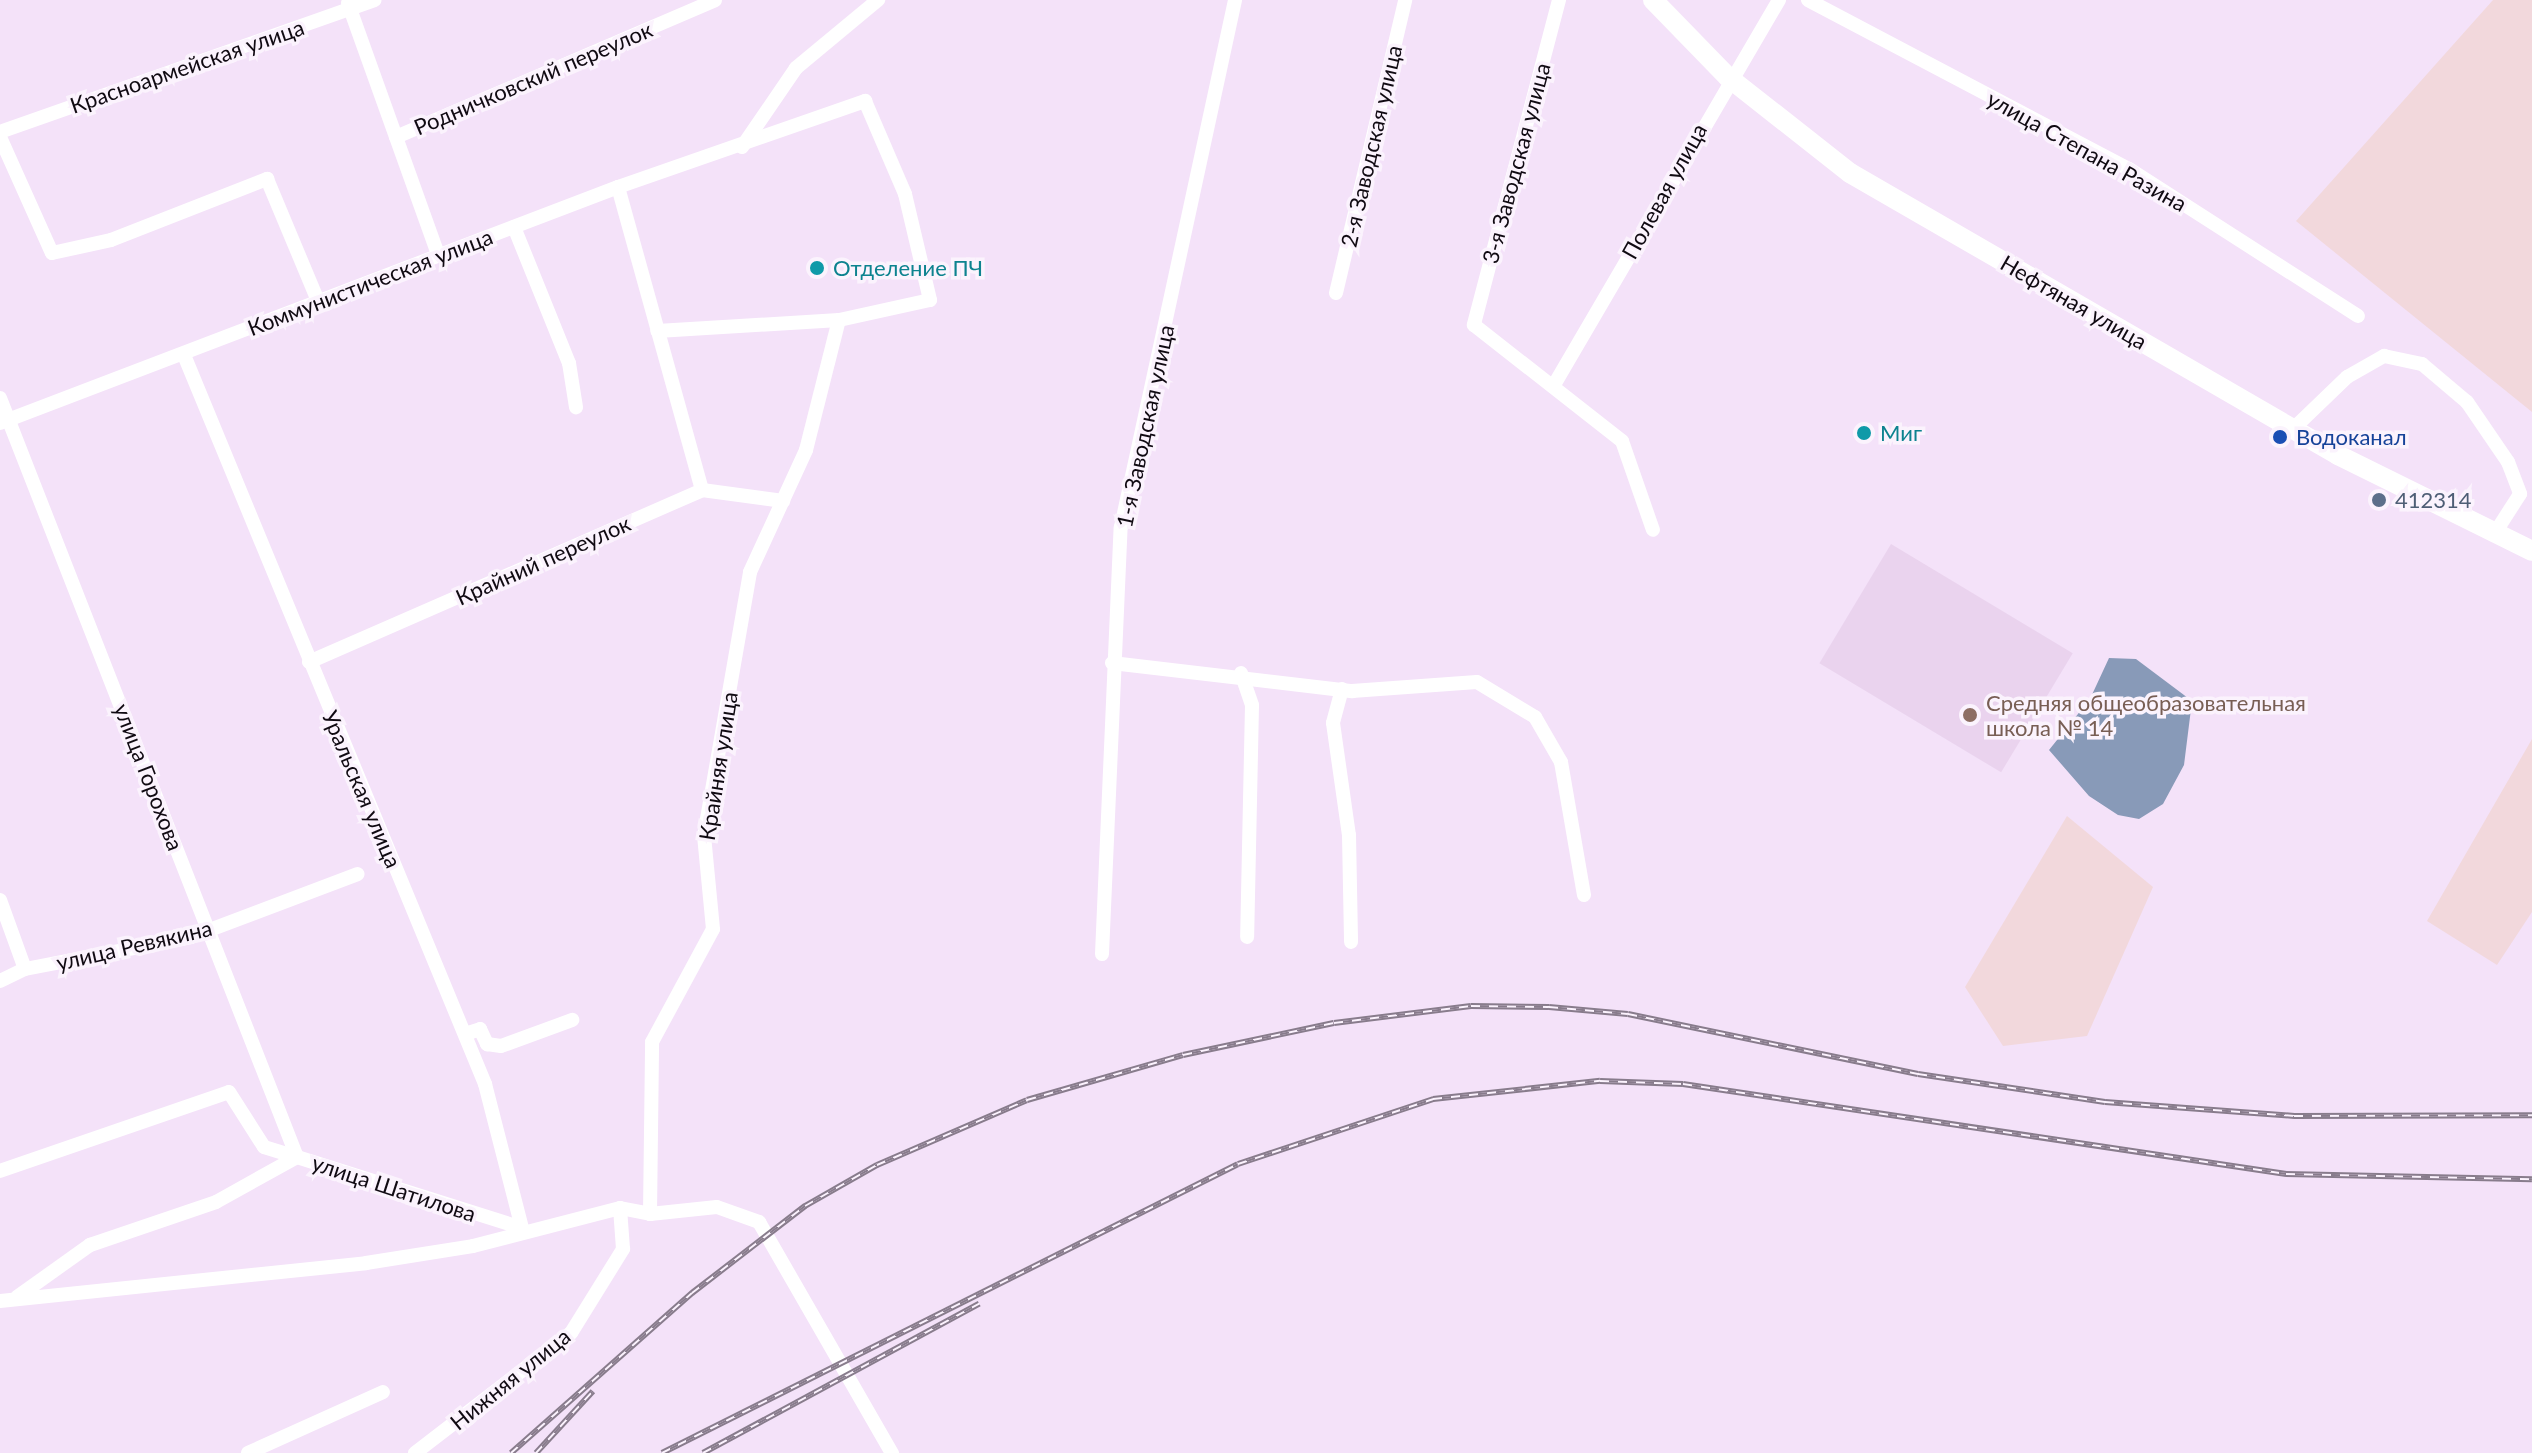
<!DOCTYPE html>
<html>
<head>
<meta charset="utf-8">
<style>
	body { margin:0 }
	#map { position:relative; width:2532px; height:1453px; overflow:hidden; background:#f4e2f9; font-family:Lato,sans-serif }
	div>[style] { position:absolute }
	.industrial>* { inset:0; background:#f2d8dc }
	.built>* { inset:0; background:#ead3ee; transform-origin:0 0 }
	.water>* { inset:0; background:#889ab8 }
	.minor>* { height:14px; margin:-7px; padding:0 7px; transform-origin:7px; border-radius:7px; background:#fff }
	.secondary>* { height:20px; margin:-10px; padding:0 10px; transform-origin:10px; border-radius:10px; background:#fff }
	.rail>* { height:6px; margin-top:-3px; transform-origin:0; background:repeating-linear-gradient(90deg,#fbf3fd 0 9px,#887c8c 0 18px); box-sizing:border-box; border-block:2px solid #887c8c }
	.dots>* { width:22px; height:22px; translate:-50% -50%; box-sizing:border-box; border:4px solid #fbf3fd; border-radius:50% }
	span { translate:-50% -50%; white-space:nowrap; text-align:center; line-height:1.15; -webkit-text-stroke:7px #fbf3fd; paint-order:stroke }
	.street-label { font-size:22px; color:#100a12 }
	.culture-label { font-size:22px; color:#0d838f }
	.left { translate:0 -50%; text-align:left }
	.transit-label { font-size:22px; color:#164399 }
	.service-label { font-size:22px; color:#4e5e75 }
	.education-label { font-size:22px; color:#785e54 }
</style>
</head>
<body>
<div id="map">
	<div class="industrial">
		<div style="clip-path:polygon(2493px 0,2532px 0,2532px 412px,2296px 221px)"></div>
		<div style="clip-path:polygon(2532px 739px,2532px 912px,2497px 965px,2427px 921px)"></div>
		<div style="clip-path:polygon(2067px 816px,2153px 887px,2087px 1036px,2003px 1046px,1965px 987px)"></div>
	</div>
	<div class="built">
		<div style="left:1891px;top:544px;width:212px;height:139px;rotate:31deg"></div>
	</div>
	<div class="water">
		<div style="clip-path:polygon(2109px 658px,2136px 659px,2192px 701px,2184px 765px,2163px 804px,2139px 819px,2118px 815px,2089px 796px,2049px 750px,2090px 699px)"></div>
	</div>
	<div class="minor">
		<div style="left:1559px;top:0;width:336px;rotate:104.7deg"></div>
		<div style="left:1474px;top:325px;width:188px;rotate:38.1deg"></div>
		<div style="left:1622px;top:441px;width:94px;rotate:70.8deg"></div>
		<div style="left:1808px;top:0;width:363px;rotate:27.8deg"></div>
		<div style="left:2129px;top:169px;width:272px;rotate:32.7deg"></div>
		<div style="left:348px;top:3px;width:267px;rotate:70.3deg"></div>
		<div style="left:0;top:132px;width:397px;rotate:-19.4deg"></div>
		<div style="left:0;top:137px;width:127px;rotate:65.9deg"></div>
		<div style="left:52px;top:253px;width:60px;rotate:-12.4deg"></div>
		<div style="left:111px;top:240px;width:168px;rotate:-21.4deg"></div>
		<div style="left:267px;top:179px;width:132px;rotate:67.3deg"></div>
		<div style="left:396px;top:137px;width:347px;rotate:-23.2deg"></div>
		<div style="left:742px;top:147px;width:96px;rotate:-55.6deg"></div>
		<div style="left:796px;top:68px;width:107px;rotate:-39.7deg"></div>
		<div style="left:618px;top:187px;width:314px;rotate:74.5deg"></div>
		<div style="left:514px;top:227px;width:147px;rotate:68deg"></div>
		<div style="left:569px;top:363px;width:45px;rotate:81deg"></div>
		<div style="left:1336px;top:293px;width:301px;rotate:-76.7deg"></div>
		<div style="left:184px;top:355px;width:789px;rotate:67.56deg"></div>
		<div style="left:485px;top:1084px;width:149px;rotate:75.6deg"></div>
		<div style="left:1554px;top:385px;width:446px;rotate:-59.7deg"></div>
		<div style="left:0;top:398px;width:815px;rotate:68.63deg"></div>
		<div style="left:0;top:423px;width:662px;rotate:-20.9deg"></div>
		<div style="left:618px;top:187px;width:262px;rotate:-19.2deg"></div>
		<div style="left:865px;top:101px;width:101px;rotate:66.7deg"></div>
		<div style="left:905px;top:194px;width:109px;rotate:76.7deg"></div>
		<div style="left:930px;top:300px;width:93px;rotate:167.6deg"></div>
		<div style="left:839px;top:320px;width:182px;rotate:176.5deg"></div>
		<div style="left:2293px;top:429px;width:75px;rotate:-43.9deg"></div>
		<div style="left:2347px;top:377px;width:43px;rotate:-29.6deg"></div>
		<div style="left:2384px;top:356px;width:39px;rotate:12deg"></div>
		<div style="left:2422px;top:364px;width:59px;rotate:40.2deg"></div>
		<div style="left:2467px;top:402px;width:73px;rotate:55.7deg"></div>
		<div style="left:2508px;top:462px;width:34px;rotate:69deg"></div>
		<div style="left:2520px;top:494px;width:46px;rotate:122.7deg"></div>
		<div style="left:309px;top:662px;width:429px;rotate:-23.6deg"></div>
		<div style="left:702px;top:490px;width:82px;rotate:7.7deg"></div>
		<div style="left:1112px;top:663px;width:242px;rotate:6.7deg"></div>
		<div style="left:1352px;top:691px;width:125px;rotate:-4.1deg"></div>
		<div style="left:1477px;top:682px;width:68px;rotate:31.1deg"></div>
		<div style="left:1535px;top:717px;width:52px;rotate:60deg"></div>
		<div style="left:1561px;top:762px;width:135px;rotate:80.2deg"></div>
		<div style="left:1241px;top:673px;width:34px;rotate:71deg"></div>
		<div style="left:1252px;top:705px;width:232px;rotate:91.2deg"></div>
		<div style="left:1342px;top:689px;width:35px;rotate:105deg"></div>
		<div style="left:1333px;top:723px;width:113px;rotate:81.9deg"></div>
		<div style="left:1349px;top:835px;width:107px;rotate:88.9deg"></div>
		<div style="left:0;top:900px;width:73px;rotate:70.1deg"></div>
		<div style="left:1102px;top:954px;width:427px;rotate:-87.5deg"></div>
		<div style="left:1121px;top:527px;width:539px;rotate:-77.79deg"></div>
		<div style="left:0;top:981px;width:28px;rotate:-26deg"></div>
		<div style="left:25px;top:969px;width:169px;rotate:-10.9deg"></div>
		<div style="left:191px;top:937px;width:178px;rotate:-20.7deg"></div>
		<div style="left:465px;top:1034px;width:16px;rotate:-18deg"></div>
		<div style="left:480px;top:1029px;width:17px;rotate:65deg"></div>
		<div style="left:487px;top:1044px;width:14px;rotate:8deg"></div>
		<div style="left:501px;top:1046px;width:76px;rotate:-20.1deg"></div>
		<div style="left:0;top:1171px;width:242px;rotate:-19deg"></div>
		<div style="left:229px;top:1092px;width:65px;rotate:57.5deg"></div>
		<div style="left:264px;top:1147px;width:34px;rotate:17deg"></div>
		<div style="left:650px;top:1214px;width:172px;rotate:-89.3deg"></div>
		<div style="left:652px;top:1042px;width:128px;rotate:-61.6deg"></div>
		<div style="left:713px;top:929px;width:93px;rotate:-95.5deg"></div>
		<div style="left:704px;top:836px;width:268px;rotate:-80.1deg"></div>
		<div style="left:750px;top:572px;width:134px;rotate:-65.3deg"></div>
		<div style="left:806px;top:450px;width:134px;rotate:-75.8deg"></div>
		<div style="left:17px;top:1297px;width:90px;rotate:-35.5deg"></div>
		<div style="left:90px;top:1245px;width:133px;rotate:-18.8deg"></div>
		<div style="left:216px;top:1202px;width:93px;rotate:-29.1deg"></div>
		<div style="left:297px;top:1157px;width:236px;rotate:17.5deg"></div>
		<div style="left:0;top:1301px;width:368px;rotate:-5.9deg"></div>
		<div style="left:366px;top:1263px;width:108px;rotate:-9deg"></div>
		<div style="left:473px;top:1246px;width:152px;rotate:-14.5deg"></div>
		<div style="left:620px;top:1208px;width:31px;rotate:11deg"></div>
		<div style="left:650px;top:1214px;width:67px;rotate:-6deg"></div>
		<div style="left:717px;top:1207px;width:45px;rotate:19.7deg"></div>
		<div style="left:759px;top:1222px;width:267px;rotate:60.1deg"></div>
		<div style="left:248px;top:1453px;width:148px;rotate:-24.3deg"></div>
		<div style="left:415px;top:1453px;width:197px;rotate:-37.6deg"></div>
		<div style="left:571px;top:1333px;width:99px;rotate:-58.2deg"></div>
		<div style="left:623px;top:1249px;width:41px;rotate:-94.2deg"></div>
	</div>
	<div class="secondary">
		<div style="left:1653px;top:0;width:107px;rotate:45.8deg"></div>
		<div style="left:1728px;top:77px;width:155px;rotate:38.2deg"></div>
		<div style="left:1850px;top:173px;width:564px;rotate:30.02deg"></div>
		<div style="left:2338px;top:455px;width:216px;rotate:26.3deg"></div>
	</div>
	<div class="rail">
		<div style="left:511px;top:1453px;width:242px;rotate:-41.5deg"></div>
		<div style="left:692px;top:1293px;width:143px;rotate:-37.6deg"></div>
		<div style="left:805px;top:1206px;width:83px;rotate:-29.7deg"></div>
		<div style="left:877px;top:1165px;width:163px;rotate:-23.4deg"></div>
		<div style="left:1027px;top:1100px;width:162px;rotate:-16.1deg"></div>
		<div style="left:1183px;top:1055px;width:154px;rotate:-12deg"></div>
		<div style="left:1334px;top:1023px;width:138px;rotate:-7.1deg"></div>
		<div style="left:1471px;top:1006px;width:78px;rotate:0.7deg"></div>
		<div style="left:1549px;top:1007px;width:79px;rotate:5.1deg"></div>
		<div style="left:1628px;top:1014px;width:296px;rotate:11.7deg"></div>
		<div style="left:1918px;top:1074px;width:189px;rotate:8.5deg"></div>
		<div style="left:2105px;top:1102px;width:190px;rotate:4.2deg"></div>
		<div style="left:2294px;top:1116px;width:238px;rotate:-0.2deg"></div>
		<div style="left:536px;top:1453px;width:84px;rotate:-47.4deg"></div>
		<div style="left:662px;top:1453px;width:644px;rotate:-26.64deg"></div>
		<div style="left:1238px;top:1164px;width:206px;rotate:-18.4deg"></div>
		<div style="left:1433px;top:1099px;width:168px;rotate:-6.2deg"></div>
		<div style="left:1600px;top:1081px;width:83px;rotate:2.1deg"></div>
		<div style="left:1683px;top:1084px;width:610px;rotate:8.49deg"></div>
		<div style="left:2286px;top:1174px;width:246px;rotate:1.2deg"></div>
		<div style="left:703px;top:1453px;width:314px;rotate:-28.4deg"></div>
	</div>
	<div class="dots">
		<div style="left:817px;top:268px;background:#0f9aa8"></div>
		<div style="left:1864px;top:433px;background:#0f9aa8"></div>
		<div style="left:2280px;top:437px;background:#1a4fb4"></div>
		<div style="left:2379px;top:500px;background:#5c6f8a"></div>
		<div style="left:1970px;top:715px;background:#8d6e63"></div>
	</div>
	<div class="street-label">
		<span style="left:187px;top:66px;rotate:-19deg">Красноармейская улица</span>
		<span style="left:533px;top:78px;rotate:-23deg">Родничковский переулок</span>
		<span style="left:1371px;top:146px;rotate:-77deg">2-я Заводская улица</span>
		<span style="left:2087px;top:151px;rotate:29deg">улица Степана Разина</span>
		<span style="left:1516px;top:163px;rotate:-75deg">3-я Заводская улица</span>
		<span style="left:1664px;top:191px;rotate:-61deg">Полевая улица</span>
		<span style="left:370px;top:282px;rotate:-21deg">Коммунистическая улица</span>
		<span style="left:2074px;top:302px;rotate:30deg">Нефтяная улица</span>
		<span style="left:1145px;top:426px;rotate:-78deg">1-я Заводская улица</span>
		<span style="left:543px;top:560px;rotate:-24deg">Крайний переулок</span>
		<span style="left:718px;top:766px;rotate:-81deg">Крайняя улица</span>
		<span style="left:149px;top:777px;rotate:69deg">улица Горохова</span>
		<span style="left:362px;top:789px;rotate:67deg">Уральская улица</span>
		<span style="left:134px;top:945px;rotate:-13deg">улица Ревякина</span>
		<span style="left:394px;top:1188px;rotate:18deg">улица Шатилова</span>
		<span style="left:510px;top:1379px;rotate:-39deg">Нижняя улица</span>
	</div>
	<div class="culture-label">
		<span class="left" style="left:833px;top:268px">Отделение ПЧ</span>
		<span class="left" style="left:1880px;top:433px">Миг</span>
	</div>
	<div class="transit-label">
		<span class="left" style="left:2296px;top:437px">Водоканал</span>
	</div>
	<div class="service-label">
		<span class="left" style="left:2395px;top:500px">412314</span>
	</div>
	<div class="education-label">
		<span class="left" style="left:1986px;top:715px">Средняя общеобразовательная<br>школа № 14</span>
	</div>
</div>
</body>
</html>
